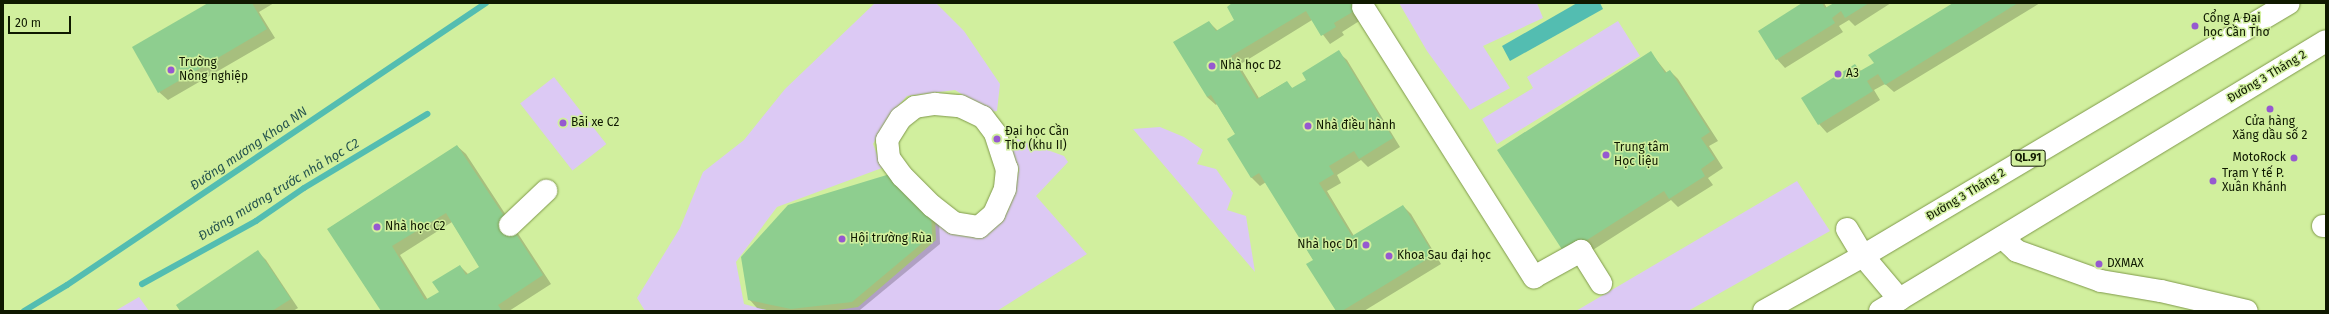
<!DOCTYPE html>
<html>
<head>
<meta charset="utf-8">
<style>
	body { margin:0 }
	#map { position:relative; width:2329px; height:314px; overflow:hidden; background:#d1ef9e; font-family:"Fira Sans",sans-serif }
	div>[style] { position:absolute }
	.green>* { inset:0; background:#dcc9f4; transform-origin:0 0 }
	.water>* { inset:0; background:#53bdb1 }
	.shadow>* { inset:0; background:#0003 }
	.stream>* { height:6px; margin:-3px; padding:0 3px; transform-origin:3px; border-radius:3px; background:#53bdb1 }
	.building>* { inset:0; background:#8ece8f }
	.roads { filter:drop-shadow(0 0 1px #809a4c) drop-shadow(0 0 1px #809a4c) }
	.minor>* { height:22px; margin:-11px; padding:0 11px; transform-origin:11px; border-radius:11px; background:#fff }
	.major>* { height:22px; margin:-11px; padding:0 11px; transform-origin:11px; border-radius:11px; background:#fff }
	.highway>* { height:22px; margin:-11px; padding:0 11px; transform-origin:11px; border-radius:11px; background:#fff }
	.dots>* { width:11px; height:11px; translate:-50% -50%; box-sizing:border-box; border:2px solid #d1ef9e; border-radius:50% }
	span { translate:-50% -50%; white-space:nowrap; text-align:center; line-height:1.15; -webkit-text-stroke:3px #d1ef9e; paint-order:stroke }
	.shield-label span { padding:1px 3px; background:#d1ef9e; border:1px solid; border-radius:3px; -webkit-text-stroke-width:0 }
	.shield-label { font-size:11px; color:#0f1900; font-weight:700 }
	.poi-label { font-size:12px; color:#0f1900 }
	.left { translate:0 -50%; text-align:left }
	.right { translate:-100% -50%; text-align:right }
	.street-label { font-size:12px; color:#0f1900 }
	.water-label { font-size:13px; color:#26554f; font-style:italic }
	.frame { position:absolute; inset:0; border:4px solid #0f1900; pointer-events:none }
	.scale { position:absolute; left:8px; top:16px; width:63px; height:18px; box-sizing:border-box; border:2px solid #0f1900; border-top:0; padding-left:5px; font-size:12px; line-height:14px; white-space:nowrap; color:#0f1900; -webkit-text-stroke:3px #d1ef9e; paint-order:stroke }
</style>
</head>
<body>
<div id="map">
	<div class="green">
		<div style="clip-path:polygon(875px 3px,936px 3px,964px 31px,1000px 84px,997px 111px,990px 112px,955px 90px,907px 96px,888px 117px,873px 144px,882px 168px,777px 207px,736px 262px,744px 304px,770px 311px,645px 311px,637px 298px,680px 228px,703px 172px,744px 140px,785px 89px)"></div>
		<div style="clip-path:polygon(1399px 3px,1537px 3px,1543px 18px,1483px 46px,1510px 88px,1470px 110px,1427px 51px)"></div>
		<div style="clip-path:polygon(1618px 21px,1640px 56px,1497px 144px,1482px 119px,1533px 88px,1527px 77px)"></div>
		<div style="left:554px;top:77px;width:85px;height:43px;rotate:52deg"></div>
		<div style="clip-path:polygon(1160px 127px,1184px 137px,1203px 150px,1197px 164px,1216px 169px,1233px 193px,1227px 210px,1246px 216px,1255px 272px,1133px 129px)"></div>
		<div style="clip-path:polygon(1017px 139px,1064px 156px,1068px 162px,1036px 196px,1087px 254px,997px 311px,831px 311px,858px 307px,936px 240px,935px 217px,982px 232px,1008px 211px,1019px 170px,1012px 150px)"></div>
		<div style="clip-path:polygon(1797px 181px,1830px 231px,1688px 311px,1576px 311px)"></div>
		<div style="clip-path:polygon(139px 297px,149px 311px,115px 311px)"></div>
	</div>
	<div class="water">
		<div style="clip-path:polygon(1577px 3px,1600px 3px,1603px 9px,1510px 61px,1502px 46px)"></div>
	</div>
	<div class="shadow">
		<div style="clip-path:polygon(210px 3px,274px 3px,259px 12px,275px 38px,168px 100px,159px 92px)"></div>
		<div style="clip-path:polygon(1234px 3px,1354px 3px,1364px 18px,1342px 32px,1344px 35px,1330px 44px,1312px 20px,1239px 65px,1259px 98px,1286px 82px,1293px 89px,1308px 80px,1338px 52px,1347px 60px,1400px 147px,1368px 167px,1361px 160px,1337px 175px,1341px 183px,1327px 191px,1354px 236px,1403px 206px,1411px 214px,1441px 264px,1364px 311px,1337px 311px,1314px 261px,1266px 182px,1260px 186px,1251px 177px,1236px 135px,1217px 104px,1216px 105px,1207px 97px,1209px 22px,1218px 31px,1236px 20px)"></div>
		<div style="clip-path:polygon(1804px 3px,1824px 3px,1827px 8px,1835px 3px,1891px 3px,1855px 26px,1849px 20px,1839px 26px,1843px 32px,1785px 68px,1777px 59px)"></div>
		<div style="clip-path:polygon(1955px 3px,2040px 3px,1894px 92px,1885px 84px,1874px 90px,1880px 100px,1827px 133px,1819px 124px,1855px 65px,1862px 72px,1875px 64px)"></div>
		<div style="clip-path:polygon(1651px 53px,1667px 73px,1670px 71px,1678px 79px,1718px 141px,1709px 146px,1723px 168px,1708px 178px,1713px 185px,1678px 207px,1671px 200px,1574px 262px)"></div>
		<div style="clip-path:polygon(evenodd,457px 146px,466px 154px,551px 284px,509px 311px,382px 311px,328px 229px,457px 146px,452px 222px,480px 267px,468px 274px,460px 266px,440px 292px,428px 300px,400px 255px,452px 222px)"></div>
		<div style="clip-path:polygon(789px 206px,939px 219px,940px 244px,860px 310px,771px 311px,757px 308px,749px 299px)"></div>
		<div style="clip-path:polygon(258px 252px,266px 260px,298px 308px,293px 311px,182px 311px)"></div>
	</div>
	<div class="stream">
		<div style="left:142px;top:284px;width:130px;rotate:-28.9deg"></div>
		<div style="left:256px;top:221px;width:58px;rotate:-34.5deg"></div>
		<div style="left:304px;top:188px;width:144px;rotate:-31deg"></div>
		<div style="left:24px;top:311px;width:50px;rotate:-31.2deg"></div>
		<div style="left:67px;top:285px;width:505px;rotate:-33.94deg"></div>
	</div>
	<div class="building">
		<div style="clip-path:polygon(208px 3px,252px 3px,267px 29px,158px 93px,132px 47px)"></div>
		<div style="clip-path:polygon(1232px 3px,1352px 3px,1356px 10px,1334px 23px,1336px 27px,1321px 36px,1306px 11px,1231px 56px,1257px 99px,1287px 81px,1292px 88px,1306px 80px,1302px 73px,1339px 50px,1393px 138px,1359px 159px,1354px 151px,1329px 166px,1334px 174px,1319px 183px,1352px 236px,1403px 205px,1434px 255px,1342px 311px,1336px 311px,1306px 264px,1313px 260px,1259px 173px,1251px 178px,1227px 139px,1235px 134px,1211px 95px,1207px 97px,1173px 42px,1209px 21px,1216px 31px,1234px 20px,1227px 7px)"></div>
		<div style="clip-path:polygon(1802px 3px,1822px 3px,1825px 8px,1834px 3px,1869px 3px,1845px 18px,1841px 11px,1832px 18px,1835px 23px,1776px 60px,1758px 31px)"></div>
		<div style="clip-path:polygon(1953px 3px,2018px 3px,1885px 85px,1878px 74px,1867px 81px,1873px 91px,1818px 125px,1801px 98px,1855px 64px,1860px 71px,1874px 63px,1868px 55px)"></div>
		<div style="clip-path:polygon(1651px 51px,1665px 73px,1670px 70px,1710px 132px,1701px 138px,1715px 159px,1701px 169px,1705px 176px,1669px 199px,1664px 191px,1565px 254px,1497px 150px)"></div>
		<div style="clip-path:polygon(evenodd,457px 145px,543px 275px,498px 305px,502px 311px,381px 311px,327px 229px,457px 145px,446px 213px,479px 267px,466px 275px,460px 265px,432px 282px,439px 292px,425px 300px,392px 246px,446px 213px)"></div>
		<div style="clip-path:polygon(890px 174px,931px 210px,932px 235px,852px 302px,791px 309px,748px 300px,741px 257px,788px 205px)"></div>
		<div style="clip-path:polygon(258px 250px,291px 299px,272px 311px,180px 311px,176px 305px)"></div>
	</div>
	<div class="roads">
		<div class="minor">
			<div style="left:1363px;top:7px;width:320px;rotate:57.7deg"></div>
			<div style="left:1534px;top:277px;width:54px;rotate:-29deg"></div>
			<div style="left:1581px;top:251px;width:38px;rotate:58deg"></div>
			<div style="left:935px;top:104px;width:25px;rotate:5deg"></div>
			<div style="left:960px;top:106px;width:25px;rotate:26deg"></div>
			<div style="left:983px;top:117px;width:20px;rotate:53deg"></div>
			<div style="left:995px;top:133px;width:38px;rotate:72deg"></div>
			<div style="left:1007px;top:169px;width:20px;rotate:96deg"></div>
			<div style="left:1005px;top:189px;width:27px;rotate:114deg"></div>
			<div style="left:994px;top:214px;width:20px;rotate:139deg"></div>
			<div style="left:979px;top:227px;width:25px;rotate:-171deg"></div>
			<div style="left:954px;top:223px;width:28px;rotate:-142deg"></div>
			<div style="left:932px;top:206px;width:42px;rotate:-135deg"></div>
			<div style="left:902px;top:176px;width:22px;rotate:-126deg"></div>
			<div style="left:889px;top:158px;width:18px;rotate:-96deg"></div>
			<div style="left:887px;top:140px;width:26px;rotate:-58deg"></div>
			<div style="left:901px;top:118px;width:18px;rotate:-38deg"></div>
			<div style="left:915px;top:107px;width:20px;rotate:-9deg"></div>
			<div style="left:510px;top:225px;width:50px;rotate:-43.4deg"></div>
			<div style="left:2323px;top:226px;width:3px"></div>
			<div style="left:2003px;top:238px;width:19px;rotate:43deg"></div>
			<div style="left:2017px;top:251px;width:89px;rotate:19.7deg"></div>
			<div style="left:2101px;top:281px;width:61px;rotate:9.5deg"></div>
			<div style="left:2161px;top:291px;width:88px;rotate:13.1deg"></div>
		</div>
		<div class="major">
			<div style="left:1847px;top:229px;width:31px;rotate:59deg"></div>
			<div style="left:1863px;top:256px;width:57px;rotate:49.9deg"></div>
		</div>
		<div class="highway">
			<div style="left:1764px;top:311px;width:113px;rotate:-29.1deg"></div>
			<div style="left:1863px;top:256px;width:495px;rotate:-30.7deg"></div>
			<div style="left:1880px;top:311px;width:521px;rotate:-31.19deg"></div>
		</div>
	</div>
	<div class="dots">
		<div style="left:2195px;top:26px;background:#9659d0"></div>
		<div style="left:1212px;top:66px;background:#9659d0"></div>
		<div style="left:171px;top:70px;background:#9659d0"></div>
		<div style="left:1838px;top:74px;background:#9659d0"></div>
		<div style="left:2270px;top:109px;background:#9659d0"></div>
		<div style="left:563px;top:123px;background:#9659d0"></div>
		<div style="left:1308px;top:126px;background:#9659d0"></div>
		<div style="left:997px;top:139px;background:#9659d0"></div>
		<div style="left:1606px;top:155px;background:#9659d0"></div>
		<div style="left:2294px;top:158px;background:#9659d0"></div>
		<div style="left:2213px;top:181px;background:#9659d0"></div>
		<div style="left:377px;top:227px;background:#9659d0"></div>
		<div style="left:842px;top:239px;background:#9659d0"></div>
		<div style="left:1366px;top:245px;background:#9659d0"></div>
		<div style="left:1389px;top:256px;background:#9659d0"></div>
		<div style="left:2099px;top:264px;background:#9659d0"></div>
	</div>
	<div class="shield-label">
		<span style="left:2028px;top:158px">QL.91</span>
	</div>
	<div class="poi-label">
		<span class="left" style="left:2203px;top:26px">Cổng A Đại<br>học Cần Thơ</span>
		<span class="left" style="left:179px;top:70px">Trường<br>Nông nghiệp</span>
		<span class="left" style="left:1220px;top:66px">Nhà học D2</span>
		<span class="left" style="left:1846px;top:74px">A3</span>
		<span style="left:2270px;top:129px">Cửa hàng<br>Xăng dầu số 2</span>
		<span class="left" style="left:571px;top:123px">Bãi xe C2</span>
		<span class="left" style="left:1316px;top:126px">Nhà điều hành</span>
		<span class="left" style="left:1005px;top:139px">Đại học Cần<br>Thơ (khu II)</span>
		<span class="left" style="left:1614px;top:155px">Trung tâm<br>Học liệu</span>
		<span class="right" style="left:2286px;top:158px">MotoRock</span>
		<span class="left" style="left:2222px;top:181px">Trạm Y tế P.<br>Xuân Khánh</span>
		<span class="left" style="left:385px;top:227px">Nhà học C2</span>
		<span class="left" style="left:850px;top:239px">Hội trường Rùa</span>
		<span class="right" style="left:1358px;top:245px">Nhà học D1</span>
		<span class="left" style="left:1397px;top:256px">Khoa Sau đại học</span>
		<span class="left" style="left:2107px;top:264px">DXMAX</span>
	</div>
	<div class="street-label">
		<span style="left:2267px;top:77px;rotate:-31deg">Đường 3 Tháng 2</span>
		<span style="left:1966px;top:195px;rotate:-31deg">Đường 3 Tháng 2</span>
	</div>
	<div class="water-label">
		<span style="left:249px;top:149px;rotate:-34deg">Đường mương Khoa NN</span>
		<span style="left:279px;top:190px;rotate:-31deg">Đường mương trước nhà học C2</span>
	</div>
	<div class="frame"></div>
	<div class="scale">20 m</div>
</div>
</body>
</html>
